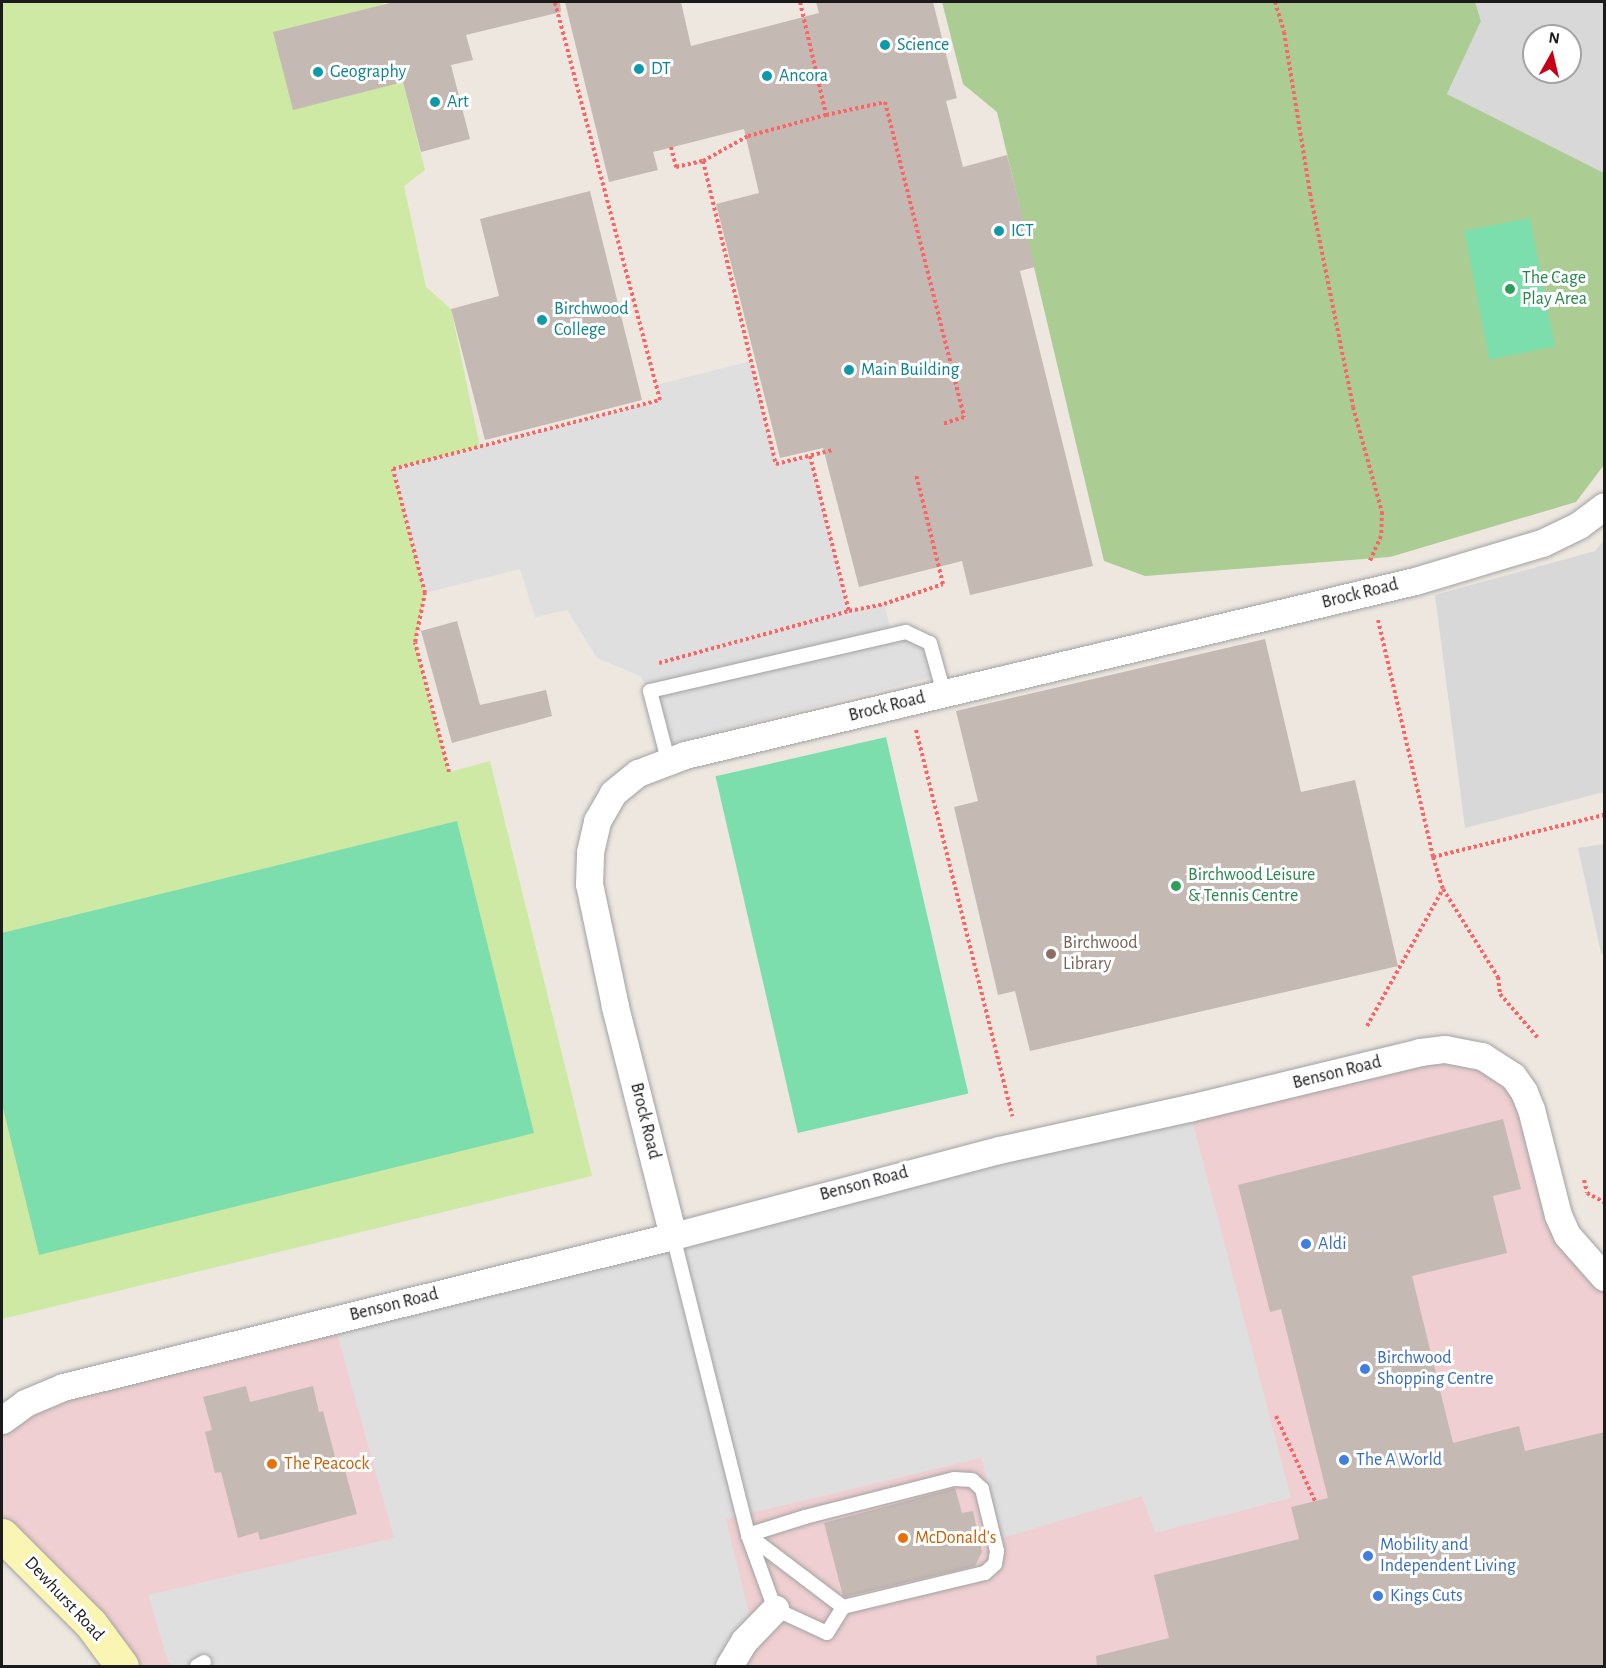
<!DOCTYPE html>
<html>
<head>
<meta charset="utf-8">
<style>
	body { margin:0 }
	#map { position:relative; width:1606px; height:1668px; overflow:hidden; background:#ede7e0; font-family:"Alegreya Sans",sans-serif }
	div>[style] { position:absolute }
	.residential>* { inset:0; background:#d9d8d8 }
	.commercial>* { inset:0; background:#efcfd1 }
	.grass>* { inset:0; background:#cee9a4 }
	.forest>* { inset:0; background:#abcd94 }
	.pitch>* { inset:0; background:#7cdead; transform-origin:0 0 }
	.parking>* { inset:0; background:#dfdfdf }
	.building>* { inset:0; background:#c5b9b4 }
	.path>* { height:4px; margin-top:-2px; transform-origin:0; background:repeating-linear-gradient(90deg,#fb6365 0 3px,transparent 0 6px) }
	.roads { filter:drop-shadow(0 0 2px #a2a2a2) drop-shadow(0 0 2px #a2a2a2) }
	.lane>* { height:14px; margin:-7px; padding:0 7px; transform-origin:7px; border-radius:7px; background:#fff }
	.street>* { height:27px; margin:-13.5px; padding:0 13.5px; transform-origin:13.5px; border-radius:13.5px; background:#fff }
	.secondary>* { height:33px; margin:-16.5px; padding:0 16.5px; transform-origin:16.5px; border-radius:16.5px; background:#faf5b2 }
	.dots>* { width:16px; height:16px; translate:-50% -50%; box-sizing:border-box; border:3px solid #fff; border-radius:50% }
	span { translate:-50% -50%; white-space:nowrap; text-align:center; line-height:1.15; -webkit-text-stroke:6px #fff; paint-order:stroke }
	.culture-label { font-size:18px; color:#0d838f }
	.left { translate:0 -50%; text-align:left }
	.leisure-label { font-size:18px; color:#27864d }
	.street-label { font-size:18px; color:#1b1b1b }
	.education-label { font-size:18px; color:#785e54 }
	.shop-label { font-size:18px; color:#366cbe }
	.food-label { font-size:18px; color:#c56008 }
	.frame { position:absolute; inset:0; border:3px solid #1b1b1b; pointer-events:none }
	.north { position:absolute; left:1522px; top:24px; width:60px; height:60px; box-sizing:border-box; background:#fff; border:2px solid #a4a4a4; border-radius:50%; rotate:8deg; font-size:16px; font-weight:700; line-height:24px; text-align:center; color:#1b1b1b }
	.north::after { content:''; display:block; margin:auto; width:21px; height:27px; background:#c70016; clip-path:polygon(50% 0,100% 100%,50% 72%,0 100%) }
</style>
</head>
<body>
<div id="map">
	<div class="residential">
		<div style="clip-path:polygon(evenodd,1475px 2px,1604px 2px,1604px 173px,1447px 94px,1481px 21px,1475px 2px,1534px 36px,1570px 36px,1570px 72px,1534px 72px,1534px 36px)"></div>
		<div style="clip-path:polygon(1604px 540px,1604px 792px,1465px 828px,1435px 595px,1595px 551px)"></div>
		<div style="clip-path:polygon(1604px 844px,1604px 955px,1601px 953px,1578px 848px)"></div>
	</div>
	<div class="commercial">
		<div style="clip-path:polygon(1446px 1056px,1467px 1059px,1509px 1083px,1604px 1288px,1604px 1666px,138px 1666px,99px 1610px,2px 1517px,2px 1426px,31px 1409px)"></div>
	</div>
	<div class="grass">
		<div style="clip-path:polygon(2px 2px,385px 2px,383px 3px,425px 170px,404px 186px,426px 287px,451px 309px,480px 447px,393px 469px,425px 593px,415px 643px,449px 772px,490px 761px,592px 1176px,2px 1319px)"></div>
	</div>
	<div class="forest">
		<div style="clip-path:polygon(942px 2px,1475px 2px,1481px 21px,1447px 94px,1604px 173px,1604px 465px,1576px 502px,1390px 557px,1145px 576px,1104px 561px,997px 112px,963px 84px)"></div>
	</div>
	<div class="pitch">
		<div style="left:1530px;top:218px;width:131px;height:67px;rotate:79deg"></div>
		<div style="left:886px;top:737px;width:366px;height:175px;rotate:77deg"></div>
		<div style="clip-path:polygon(457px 821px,534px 1133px,39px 1255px,2px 1104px,2px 933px)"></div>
	</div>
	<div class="parking">
		<div style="clip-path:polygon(751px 361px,776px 463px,810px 456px,849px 611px,884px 604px,892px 634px,930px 643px,940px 675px,664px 745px,650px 691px,640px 676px,597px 658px,567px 610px,535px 617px,520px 569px,425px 593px,393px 469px,660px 400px,656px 385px)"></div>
		<div style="clip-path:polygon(1189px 1108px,1291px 1498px,1155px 1533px,1142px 1496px,1003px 1538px,981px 1458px,726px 1519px,750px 1618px,720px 1666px,175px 1666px,168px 1662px,148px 1595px,394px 1538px,333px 1320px)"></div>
	</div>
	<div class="building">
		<div style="clip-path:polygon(394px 2px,560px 2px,561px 12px,466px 35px,473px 60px,451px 65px,470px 139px,421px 152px,403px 82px,293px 110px,273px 32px)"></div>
		<div style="clip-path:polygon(565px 2px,681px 2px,691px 46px,819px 13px,816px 2px,933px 2px,957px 98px,946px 101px,963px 167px,1007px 155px,1035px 267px,1020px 271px,1093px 566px,970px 595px,962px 561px,859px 587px,823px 448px,780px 458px,716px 204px,759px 193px,744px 129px,653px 152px,658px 170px,609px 182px)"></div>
		<div style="clip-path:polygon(590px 191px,642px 400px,485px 440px,451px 309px,499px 296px,480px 219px)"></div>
		<div style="clip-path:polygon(457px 621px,480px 705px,546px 690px,552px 716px,452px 743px,421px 631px)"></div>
		<div style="clip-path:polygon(1265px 639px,1301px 792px,1355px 780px,1398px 966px,1030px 1051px,1015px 991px,998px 995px,954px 807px,978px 801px,956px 711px)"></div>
		<div style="clip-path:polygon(1503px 1119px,1521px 1189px,1493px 1196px,1507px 1253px,1412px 1276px,1453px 1443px,1519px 1426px,1525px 1451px,1605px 1432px,1605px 1666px,1097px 1666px,1096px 1656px,1169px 1638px,1154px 1575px,1299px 1539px,1291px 1507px,1328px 1498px,1281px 1309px,1270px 1312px,1238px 1185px)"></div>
		<div style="clip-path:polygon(246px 1386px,250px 1402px,313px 1386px,319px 1412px,323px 1411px,337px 1464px,343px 1463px,357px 1514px,260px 1540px,258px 1532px,238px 1538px,221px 1472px,215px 1473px,205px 1432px,212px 1430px,203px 1397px)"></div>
		<div style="clip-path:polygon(955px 1488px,962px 1513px,973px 1511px,982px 1552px,975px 1566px,845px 1597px,843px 1596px,824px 1523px)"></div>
	</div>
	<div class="path">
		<div style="left:800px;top:2px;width:116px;rotate:77deg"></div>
		<div style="left:1275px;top:2px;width:31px;rotate:73deg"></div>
		<div style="left:1284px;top:32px;width:163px;rotate:80.8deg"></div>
		<div style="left:1310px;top:193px;width:218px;rotate:78.6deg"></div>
		<div style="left:1353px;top:407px;width:109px;rotate:74.6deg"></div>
		<div style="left:1382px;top:512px;width:24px;rotate:92deg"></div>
		<div style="left:1381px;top:536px;width:27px;rotate:114deg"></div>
		<div style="left:671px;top:147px;width:21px;rotate:76deg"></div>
		<div style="left:676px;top:167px;width:28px;rotate:-13deg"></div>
		<div style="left:703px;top:161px;width:51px;rotate:-29.1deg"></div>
		<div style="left:748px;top:136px;width:81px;rotate:-15.1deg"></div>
		<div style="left:826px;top:115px;width:60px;rotate:-12.4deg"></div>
		<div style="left:885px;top:102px;width:325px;rotate:75.9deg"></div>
		<div style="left:964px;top:417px;width:23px;rotate:162deg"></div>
		<div style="left:703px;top:161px;width:312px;rotate:76.5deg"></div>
		<div style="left:776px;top:464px;width:59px;rotate:-13.8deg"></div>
		<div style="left:810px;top:456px;width:160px;rotate:75.9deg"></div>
		<div style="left:849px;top:611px;width:36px;rotate:-11deg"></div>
		<div style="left:884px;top:604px;width:62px;rotate:-18.7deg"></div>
		<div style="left:943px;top:584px;width:113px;rotate:-103.8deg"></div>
		<div style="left:1378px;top:620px;width:243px;rotate:76.9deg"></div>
		<div style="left:1433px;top:857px;width:34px;rotate:73deg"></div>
		<div style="left:1443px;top:889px;width:104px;rotate:58deg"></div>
		<div style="left:1498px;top:977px;width:17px;rotate:83deg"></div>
		<div style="left:1500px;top:994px;width:58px;rotate:49.2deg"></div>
		<div style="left:659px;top:663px;width:197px;rotate:-15.3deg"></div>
		<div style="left:916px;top:730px;width:398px;rotate:76deg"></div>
		<div style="left:449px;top:772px;width:134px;rotate:-104.7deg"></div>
		<div style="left:415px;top:642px;width:50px;rotate:-78.5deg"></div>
		<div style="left:425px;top:593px;width:128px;rotate:-104.5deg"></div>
		<div style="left:393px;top:469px;width:276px;rotate:-14.5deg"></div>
		<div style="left:660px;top:400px;width:412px;rotate:-104.8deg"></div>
		<div style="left:1433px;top:857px;width:176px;rotate:-13.8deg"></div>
		<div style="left:1367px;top:1026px;width:157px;rotate:-61deg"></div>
		<div style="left:1584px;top:1180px;width:13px;rotate:77deg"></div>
		<div style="left:1587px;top:1193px;width:19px;rotate:28deg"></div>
		<div style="left:1276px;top:1416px;width:94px;rotate:65.4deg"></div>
	</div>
	<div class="roads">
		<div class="lane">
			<div style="left:668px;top:760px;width:71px;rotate:-104.6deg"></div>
			<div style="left:650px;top:691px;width:263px;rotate:-13deg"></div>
			<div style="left:906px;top:632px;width:26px;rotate:25deg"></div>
			<div style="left:930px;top:643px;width:52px;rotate:74.4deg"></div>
			<div style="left:673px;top:1236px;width:308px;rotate:75.9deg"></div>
			<div style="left:748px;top:1535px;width:79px;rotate:70deg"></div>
			<div style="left:775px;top:1609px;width:57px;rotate:24.8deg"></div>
			<div style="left:827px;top:1633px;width:31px;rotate:-58deg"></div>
			<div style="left:843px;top:1607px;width:146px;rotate:-13.5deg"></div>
			<div style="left:985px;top:1573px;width:13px;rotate:-42deg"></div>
			<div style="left:995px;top:1564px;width:13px;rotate:-81deg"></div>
			<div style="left:997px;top:1551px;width:64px;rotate:-103.6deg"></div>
			<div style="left:982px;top:1489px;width:13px;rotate:-138deg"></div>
			<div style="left:972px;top:1480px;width:18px;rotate:-177deg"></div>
			<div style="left:954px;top:1479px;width:154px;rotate:165.7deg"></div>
			<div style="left:805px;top:1517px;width:60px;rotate:162.5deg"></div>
			<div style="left:748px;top:1535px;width:119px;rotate:37.2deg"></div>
			<div style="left:197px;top:1666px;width:8px;rotate:-30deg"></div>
		</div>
		<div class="street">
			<div style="left:673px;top:1236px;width:237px;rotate:-104.2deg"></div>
			<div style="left:615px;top:1006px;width:125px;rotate:-102deg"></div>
			<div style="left:589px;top:884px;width:32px;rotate:-88deg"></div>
			<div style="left:590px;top:852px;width:32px;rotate:-77deg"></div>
			<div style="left:597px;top:821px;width:32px;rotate:-60deg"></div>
			<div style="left:613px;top:793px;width:32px;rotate:-39deg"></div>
			<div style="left:638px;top:773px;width:50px;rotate:-21deg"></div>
			<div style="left:685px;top:755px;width:750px;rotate:-13.41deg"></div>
			<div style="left:1415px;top:581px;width:133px;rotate:-16.7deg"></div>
			<div style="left:1542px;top:543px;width:41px;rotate:-25.9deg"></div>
			<div style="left:1579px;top:525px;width:31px;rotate:-37deg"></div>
			<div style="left:2px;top:1420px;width:29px;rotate:-36deg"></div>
			<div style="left:25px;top:1403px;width:41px;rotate:-22.8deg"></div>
			<div style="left:63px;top:1387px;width:628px;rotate:-13.9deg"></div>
			<div style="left:673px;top:1236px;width:337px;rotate:-14.8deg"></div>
			<div style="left:999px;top:1150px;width:195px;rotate:-12.5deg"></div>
			<div style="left:1189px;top:1108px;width:238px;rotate:-13.6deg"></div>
			<div style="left:1420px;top:1052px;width:25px;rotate:-7deg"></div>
			<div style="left:1445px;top:1049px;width:38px;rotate:11deg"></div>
			<div style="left:1482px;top:1056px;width:37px;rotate:33deg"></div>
			<div style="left:1513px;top:1076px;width:19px;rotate:55deg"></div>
			<div style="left:1524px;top:1092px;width:18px;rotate:68deg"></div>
			<div style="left:1531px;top:1109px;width:109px;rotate:75.7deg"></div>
			<div style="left:1558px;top:1215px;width:22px;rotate:66deg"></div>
			<div style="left:1567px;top:1235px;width:56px;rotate:48.6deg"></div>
			<div style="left:729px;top:1666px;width:29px;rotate:-59deg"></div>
			<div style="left:744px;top:1641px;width:45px;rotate:-45.9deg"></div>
		</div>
		<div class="secondary">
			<div style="left:2px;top:1535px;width:126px;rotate:45deg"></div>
			<div style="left:91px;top:1624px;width:52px;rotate:53.6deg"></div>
		</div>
	</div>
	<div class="dots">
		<div style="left:885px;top:45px;background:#0f9aa8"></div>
		<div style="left:639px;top:69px;background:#0f9aa8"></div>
		<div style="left:318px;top:72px;background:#0f9aa8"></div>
		<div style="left:767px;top:76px;background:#0f9aa8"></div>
		<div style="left:435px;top:102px;background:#0f9aa8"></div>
		<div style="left:999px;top:231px;background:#0f9aa8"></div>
		<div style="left:1510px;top:289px;background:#2e9e5b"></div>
		<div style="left:542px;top:320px;background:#0f9aa8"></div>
		<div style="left:849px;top:370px;background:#0f9aa8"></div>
		<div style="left:1176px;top:886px;background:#2e9e5b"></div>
		<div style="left:1051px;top:954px;background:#8d6e63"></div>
		<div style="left:1306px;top:1244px;background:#3f7fe0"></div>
		<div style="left:1365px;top:1369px;background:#3f7fe0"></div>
		<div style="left:1344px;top:1460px;background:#3f7fe0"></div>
		<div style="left:272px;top:1464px;background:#e8710a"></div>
		<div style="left:903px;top:1538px;background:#e8710a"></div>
		<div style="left:1368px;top:1556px;background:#3f7fe0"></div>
		<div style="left:1378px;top:1596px;background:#3f7fe0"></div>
	</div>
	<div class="culture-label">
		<span class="left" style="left:897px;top:45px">Science</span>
		<span class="left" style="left:651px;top:69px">DT</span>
		<span class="left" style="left:330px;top:72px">Geography</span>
		<span class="left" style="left:779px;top:76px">Ancora</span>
		<span class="left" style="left:447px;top:102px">Art</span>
		<span class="left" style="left:1011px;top:231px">ICT</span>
		<span class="left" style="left:554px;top:320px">Birchwood<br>College</span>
		<span class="left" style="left:861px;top:370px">Main Building</span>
	</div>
	<div class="leisure-label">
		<span class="left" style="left:1522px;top:289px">The Cage<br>Play Area</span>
		<span class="left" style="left:1188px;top:886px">Birchwood Leisure<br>&amp; Tennis Centre</span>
	</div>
	<div class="street-label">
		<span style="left:1360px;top:594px;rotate:-14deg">Brock Road</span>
		<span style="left:887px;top:707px;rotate:-14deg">Brock Road</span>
		<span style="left:1337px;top:1073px;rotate:-14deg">Benson Road</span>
		<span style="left:645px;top:1121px;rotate:76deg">Brock Road</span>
		<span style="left:864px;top:1184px;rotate:-15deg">Benson Road</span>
		<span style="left:394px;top:1305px;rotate:-14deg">Benson Road</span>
		<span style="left:64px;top:1599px;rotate:47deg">Dewhurst Road</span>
	</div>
	<div class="education-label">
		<span class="left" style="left:1063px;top:954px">Birchwood<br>Library</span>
	</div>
	<div class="shop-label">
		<span class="left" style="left:1318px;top:1244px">Aldi</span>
		<span class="left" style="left:1377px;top:1369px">Birchwood<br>Shopping Centre</span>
		<span class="left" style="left:1356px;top:1460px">The A World</span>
		<span class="left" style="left:1380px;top:1556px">Mobility and<br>Independent Living</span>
		<span class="left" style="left:1390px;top:1596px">Kings Cuts</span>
	</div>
	<div class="food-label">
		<span class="left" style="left:284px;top:1464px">The Peacock</span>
		<span class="left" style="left:915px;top:1538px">McDonald's</span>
	</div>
	<div class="frame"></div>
	<div class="north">N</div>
</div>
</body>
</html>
